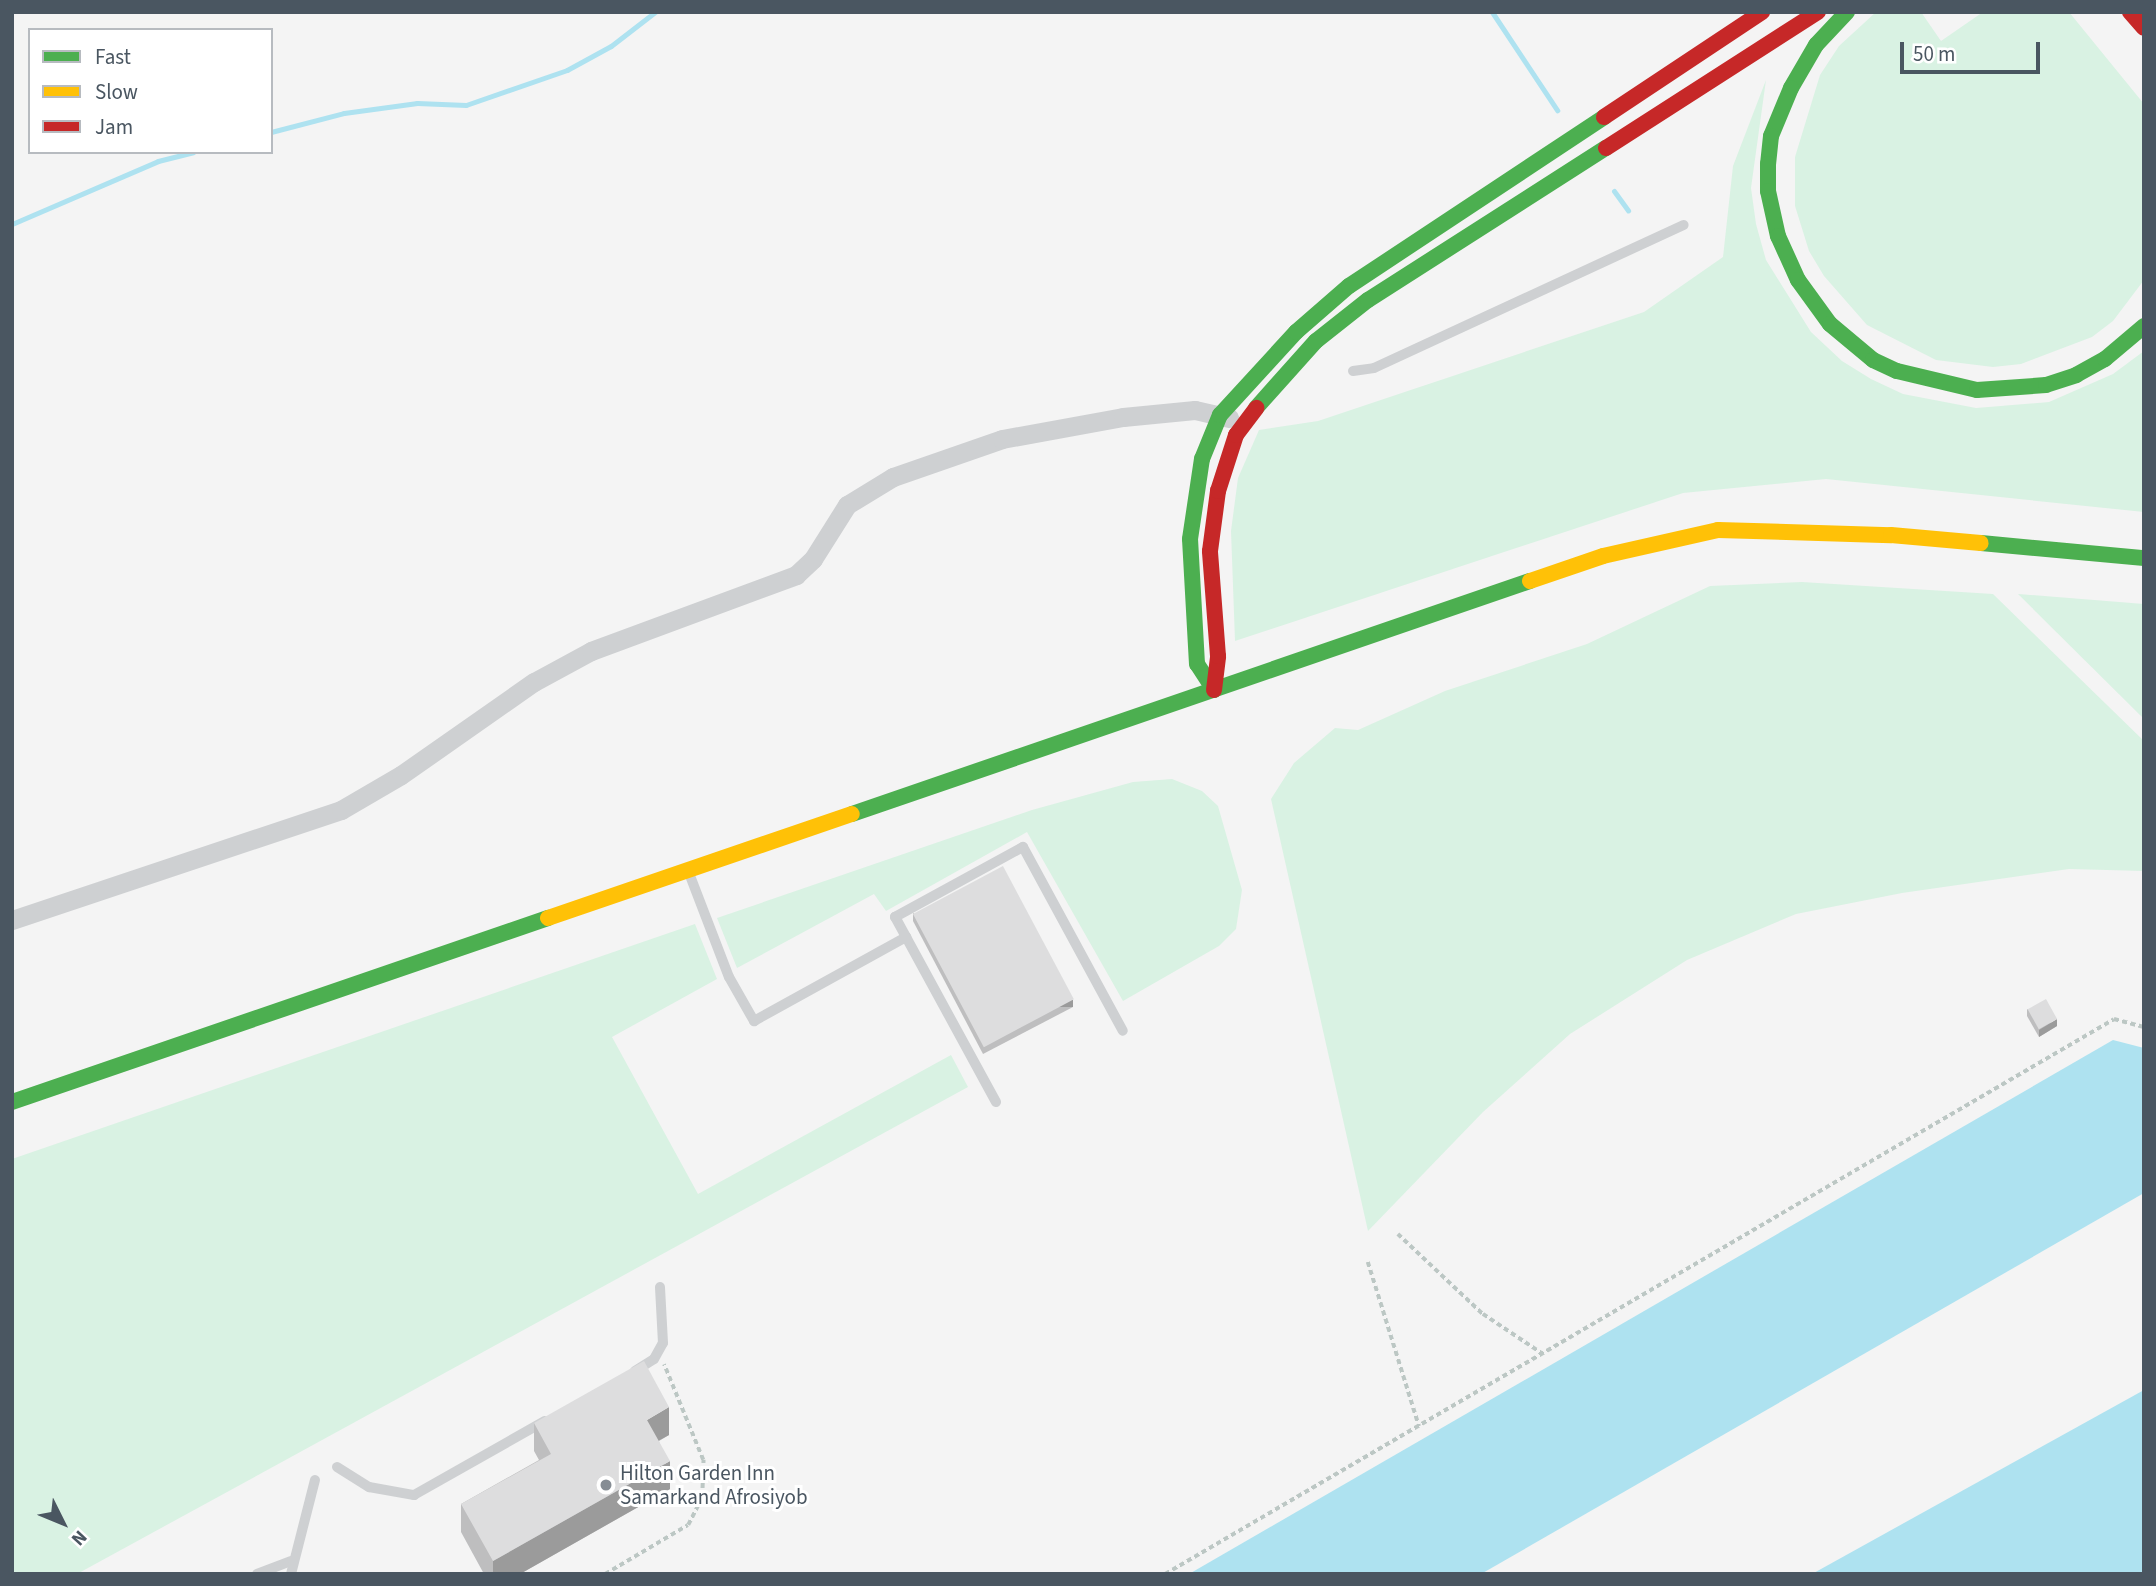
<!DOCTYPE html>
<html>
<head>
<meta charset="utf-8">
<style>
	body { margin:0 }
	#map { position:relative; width:2156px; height:1586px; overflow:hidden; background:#f4f4f4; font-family:"Source Sans 3",sans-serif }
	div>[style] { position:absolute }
	.green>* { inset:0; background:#d9f2e3 }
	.water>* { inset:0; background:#aee2f0 }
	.stream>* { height:5px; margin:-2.5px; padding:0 2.5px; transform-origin:2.5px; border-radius:2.5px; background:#aee2f0 }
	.path>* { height:3.5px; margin-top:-1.75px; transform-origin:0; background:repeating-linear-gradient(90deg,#bcc7c4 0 5px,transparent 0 8.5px) }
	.lane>* { height:10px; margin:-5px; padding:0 5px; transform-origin:5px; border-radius:5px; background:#ced0d2 }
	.street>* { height:19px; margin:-9.5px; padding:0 9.5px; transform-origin:9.5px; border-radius:9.5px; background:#ced0d2 }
	.fast>* { height:16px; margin:-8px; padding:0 8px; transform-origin:8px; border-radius:8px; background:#4caf50 }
	.slow>* { height:16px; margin:-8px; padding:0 8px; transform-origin:8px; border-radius:8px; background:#ffc107 }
	.jam>* { height:16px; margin:-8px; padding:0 8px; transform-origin:8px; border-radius:8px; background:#c62828 }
	.wall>* { inset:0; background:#bebebf }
	.shaded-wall>* { inset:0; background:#9b9b9b; transform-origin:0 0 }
	.building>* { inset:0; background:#ddddde; transform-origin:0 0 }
	.dots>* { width:19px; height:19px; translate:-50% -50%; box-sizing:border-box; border:4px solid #fff; border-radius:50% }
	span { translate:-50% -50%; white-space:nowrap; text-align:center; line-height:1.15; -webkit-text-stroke:6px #fff; paint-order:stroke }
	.poi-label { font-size:21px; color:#4a5661 }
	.left { translate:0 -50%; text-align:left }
	.frame { position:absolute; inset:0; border:14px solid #4a5661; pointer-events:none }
	.legend { position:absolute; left:28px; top:28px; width:245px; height:126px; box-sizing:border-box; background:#fff; border:2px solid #b7bbc0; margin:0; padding:9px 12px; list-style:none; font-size:21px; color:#4a5661 }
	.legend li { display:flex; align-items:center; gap:14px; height:35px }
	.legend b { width:35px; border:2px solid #b7bbc0 }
	.north { position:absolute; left:28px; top:1488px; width:70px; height:70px; -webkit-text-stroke:5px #fff; paint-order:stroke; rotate:133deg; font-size:19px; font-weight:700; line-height:28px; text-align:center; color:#4a5661 }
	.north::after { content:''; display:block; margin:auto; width:24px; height:32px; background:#4a5661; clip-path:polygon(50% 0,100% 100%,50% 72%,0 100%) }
	.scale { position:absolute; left:1900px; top:42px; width:140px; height:32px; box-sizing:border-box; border:4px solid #4a5661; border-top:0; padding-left:9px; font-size:21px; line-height:24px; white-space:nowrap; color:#4a5661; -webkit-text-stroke:5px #fff; paint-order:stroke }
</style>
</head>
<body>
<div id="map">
	<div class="green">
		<div style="clip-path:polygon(1876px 12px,1921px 12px,1941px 41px,1983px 12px,2069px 12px,2144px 104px,2144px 280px,2113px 321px,2092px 337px,2021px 364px,1993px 367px,1936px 360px,1867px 325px,1824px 276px,1809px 251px,1795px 206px,1795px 157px,1820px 75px,1839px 46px)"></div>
		<div style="clip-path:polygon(1766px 80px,1751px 188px,1756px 224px,1766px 260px,1811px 332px,1842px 361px,1871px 379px,1903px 394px,1976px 408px,2049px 402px,2113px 374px,2144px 351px,2144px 512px,1826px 479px,1683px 493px,1235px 641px,1231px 531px,1238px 478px,1259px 430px,1318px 421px,1644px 312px,1723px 257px,1733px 166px)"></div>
		<div style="clip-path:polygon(1802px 582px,1993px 594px,2144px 741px,2144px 871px,2069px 869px,1902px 893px,1796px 914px,1687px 960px,1570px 1034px,1483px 1112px,1368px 1231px,1271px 799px,1294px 763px,1335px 728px,1358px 730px,1445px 691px,1587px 644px,1710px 586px)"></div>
		<div style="clip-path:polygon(2018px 594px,2144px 604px,2144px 719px)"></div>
		<div style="clip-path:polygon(1172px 779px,1202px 791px,1218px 806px,1242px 890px,1236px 929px,1219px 946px,1123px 1001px,1027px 832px,886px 911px,874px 894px,737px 968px,717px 918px,1032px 810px,1133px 782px)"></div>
		<div style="clip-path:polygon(695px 924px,717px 979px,612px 1037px,698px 1194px,951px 1055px,968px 1087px,77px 1574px,12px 1574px,12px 1159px)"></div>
	</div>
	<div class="water">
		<div style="clip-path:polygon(2113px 1040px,2144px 1048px,2144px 1193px,1481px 1574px,1189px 1574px)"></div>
		<div style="clip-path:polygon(2144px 1390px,2144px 1574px,1812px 1574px)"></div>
	</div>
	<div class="stream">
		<div style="left:1492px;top:12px;width:118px;rotate:56.4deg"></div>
		<div style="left:271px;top:132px;width:75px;rotate:-14.6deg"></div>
		<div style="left:344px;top:113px;width:74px;rotate:-7.8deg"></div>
		<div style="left:417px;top:103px;width:49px;rotate:2.3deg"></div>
		<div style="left:466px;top:105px;width:107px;rotate:-19.1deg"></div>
		<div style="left:567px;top:70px;width:50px;rotate:-28.6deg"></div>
		<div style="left:611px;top:46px;width:56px;rotate:-37.7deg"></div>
		<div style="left:1614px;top:191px;width:24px;rotate:54deg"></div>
		<div style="left:12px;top:224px;width:159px;rotate:-23.3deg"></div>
		<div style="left:158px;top:161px;width:36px;rotate:-14deg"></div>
	</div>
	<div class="path">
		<div style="left:1398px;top:1234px;width:117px;rotate:43.3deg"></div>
		<div style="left:1483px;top:1314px;width:72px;rotate:33.7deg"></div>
		<div style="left:1368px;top:1262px;width:172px;rotate:72.7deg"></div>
		<div style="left:605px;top:1574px;width:96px;rotate:-30.6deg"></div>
		<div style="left:688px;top:1525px;width:31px;rotate:-63deg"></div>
		<div style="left:702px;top:1497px;width:37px;rotate:-88deg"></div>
		<div style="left:703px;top:1460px;width:103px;rotate:-112.3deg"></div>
		<div style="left:1165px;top:1574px;width:1099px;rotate:-30.32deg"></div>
		<div style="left:2114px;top:1019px;width:31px;rotate:15deg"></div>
	</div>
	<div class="lane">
		<div style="left:1353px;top:371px;width:21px;rotate:-8deg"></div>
		<div style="left:1374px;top:368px;width:341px;rotate:-24.8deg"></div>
		<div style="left:689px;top:873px;width:111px;rotate:69deg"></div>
		<div style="left:729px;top:977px;width:51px;rotate:60.4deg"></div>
		<div style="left:754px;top:1021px;width:174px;rotate:-28.9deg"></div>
		<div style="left:996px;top:1102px;width:211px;rotate:-118.6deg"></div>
		<div style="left:895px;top:917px;width:146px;rotate:-28.7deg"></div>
		<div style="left:1023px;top:847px;width:209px;rotate:61.5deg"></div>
		<div style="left:635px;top:1371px;width:22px;rotate:-32deg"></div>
		<div style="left:654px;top:1359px;width:18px;rotate:-61deg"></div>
		<div style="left:663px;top:1343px;width:56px;rotate:-93.1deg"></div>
		<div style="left:337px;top:1467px;width:38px;rotate:32deg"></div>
		<div style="left:369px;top:1487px;width:46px;rotate:10.1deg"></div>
		<div style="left:414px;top:1495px;width:150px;rotate:-29.5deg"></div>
		<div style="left:257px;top:1574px;width:36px;rotate:-21deg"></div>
		<div style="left:291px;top:1574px;width:97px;rotate:-75.7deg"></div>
	</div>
	<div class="street">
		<div style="left:12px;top:920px;width:347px;rotate:-18.5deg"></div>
		<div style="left:341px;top:810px;width:69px;rotate:-30.3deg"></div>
		<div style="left:401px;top:775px;width:162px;rotate:-35deg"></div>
		<div style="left:534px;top:682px;width:65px;rotate:-28.5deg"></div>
		<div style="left:591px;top:651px;width:219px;rotate:-20.3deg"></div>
		<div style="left:796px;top:575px;width:23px;rotate:-43deg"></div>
		<div style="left:813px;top:559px;width:64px;rotate:-57.8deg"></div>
		<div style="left:847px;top:505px;width:54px;rotate:-31.3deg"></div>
		<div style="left:893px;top:477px;width:115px;rotate:-19.2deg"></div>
		<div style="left:1002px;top:439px;width:123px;rotate:-10.3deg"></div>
		<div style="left:1123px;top:417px;width:72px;rotate:-5.6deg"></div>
		<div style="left:1195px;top:410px;width:35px;rotate:13deg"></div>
	</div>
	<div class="fast">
		<div style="left:1847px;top:12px;width:45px;rotate:133.2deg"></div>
		<div style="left:1816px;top:45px;width:50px;rotate:120.2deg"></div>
		<div style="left:1791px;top:88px;width:52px;rotate:112.6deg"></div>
		<div style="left:1771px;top:136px;width:28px;rotate:96deg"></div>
		<div style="left:1768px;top:164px;width:27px;rotate:90deg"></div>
		<div style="left:1768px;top:191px;width:46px;rotate:77.5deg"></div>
		<div style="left:1778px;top:236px;width:48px;rotate:65.6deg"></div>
		<div style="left:1798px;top:280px;width:54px;rotate:54deg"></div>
		<div style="left:1830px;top:324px;width:56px;rotate:39.9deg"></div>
		<div style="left:1873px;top:360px;width:26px;rotate:25deg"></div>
		<div style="left:1897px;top:371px;width:82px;rotate:13.4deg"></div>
		<div style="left:1977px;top:390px;width:69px;rotate:-4.1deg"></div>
		<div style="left:2046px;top:385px;width:32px;rotate:-18deg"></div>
		<div style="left:2076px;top:375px;width:33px;rotate:-29deg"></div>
		<div style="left:2105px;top:359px;width:51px;rotate:-40.2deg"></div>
		<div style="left:1256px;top:408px;width:90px;rotate:-48.2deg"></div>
		<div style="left:1316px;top:341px;width:66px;rotate:-38.3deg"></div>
		<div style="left:1368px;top:300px;width:282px;rotate:-32.6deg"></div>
		<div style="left:1981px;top:543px;width:164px;rotate:5.3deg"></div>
		<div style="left:1214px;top:690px;width:31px;rotate:-123deg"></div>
		<div style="left:1197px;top:664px;width:125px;rotate:-93.2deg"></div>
		<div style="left:1190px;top:539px;width:81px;rotate:-81.5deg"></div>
		<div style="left:1202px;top:459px;width:48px;rotate:-67.8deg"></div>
		<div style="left:1220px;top:415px;width:113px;rotate:-47.5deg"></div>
		<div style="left:1296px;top:332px;width:70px;rotate:-41deg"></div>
		<div style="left:1349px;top:286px;width:306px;rotate:-33.5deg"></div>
		<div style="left:852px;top:814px;width:717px;rotate:-18.97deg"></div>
		<div style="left:12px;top:1102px;width:567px;rotate:-18.95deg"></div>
	</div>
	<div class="slow">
		<div style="left:1530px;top:581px;width:77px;rotate:-18.9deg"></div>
		<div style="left:1603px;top:556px;width:118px;rotate:-12.7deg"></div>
		<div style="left:1718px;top:530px;width:173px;rotate:1.7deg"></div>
		<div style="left:1891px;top:535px;width:90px;rotate:5.1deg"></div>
		<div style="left:548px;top:918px;width:321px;rotate:-18.9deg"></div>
	</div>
	<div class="jam">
		<div style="left:2130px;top:12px;width:21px;rotate:49deg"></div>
		<div style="left:1604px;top:117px;width:190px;rotate:-33.6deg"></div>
		<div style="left:1606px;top:148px;width:252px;rotate:-32.7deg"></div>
		<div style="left:1214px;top:690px;width:34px;rotate:-83deg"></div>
		<div style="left:1218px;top:656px;width:105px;rotate:-94.4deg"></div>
		<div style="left:1210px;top:551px;width:61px;rotate:-82.4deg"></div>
		<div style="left:1218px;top:491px;width:59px;rotate:-72.2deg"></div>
		<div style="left:1236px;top:435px;width:34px;rotate:-53deg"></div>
	</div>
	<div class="wall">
		<div style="clip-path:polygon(913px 913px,1073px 1007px,983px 1054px,913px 921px)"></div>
		<div style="clip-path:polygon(2027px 1009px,2057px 1026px,2039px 1037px,2027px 1016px)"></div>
		<div style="clip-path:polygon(534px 1423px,669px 1435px,659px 1441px,670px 1489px,520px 1574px,484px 1574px,461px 1532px,461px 1504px,539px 1460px,534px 1451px)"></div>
	</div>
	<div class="shaded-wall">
		<div style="left:1073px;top:1000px;width:7px;height:102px;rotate:90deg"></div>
		<div style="clip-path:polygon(2057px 1019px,2057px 1026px,2039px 1037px,2039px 1030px)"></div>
		<div style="clip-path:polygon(669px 1407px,669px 1435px,647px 1447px,647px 1420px)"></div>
		<div style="clip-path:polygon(670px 1461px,670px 1489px,520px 1574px,493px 1574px,493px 1561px)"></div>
	</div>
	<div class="building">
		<div style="left:1003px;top:866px;width:151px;height:102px;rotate:62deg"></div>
		<div style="left:2046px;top:999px;width:23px;height:21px;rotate:61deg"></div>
		<div style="clip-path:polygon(644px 1361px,669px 1407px,647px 1420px,670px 1461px,493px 1561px,461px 1504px,551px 1454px,534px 1423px)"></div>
	</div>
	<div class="dots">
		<div style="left:606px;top:1485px;background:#868d94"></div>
	</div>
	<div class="poi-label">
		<span class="left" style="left:620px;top:1485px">Hilton Garden Inn<br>Samarkand Afrosiyob</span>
	</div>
	<div class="frame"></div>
	<ul class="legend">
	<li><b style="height:9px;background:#4caf50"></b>Fast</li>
	<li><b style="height:9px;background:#ffc107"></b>Slow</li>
	<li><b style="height:9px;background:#c62828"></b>Jam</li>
	</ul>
	<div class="north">N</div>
	<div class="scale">50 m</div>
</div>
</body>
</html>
